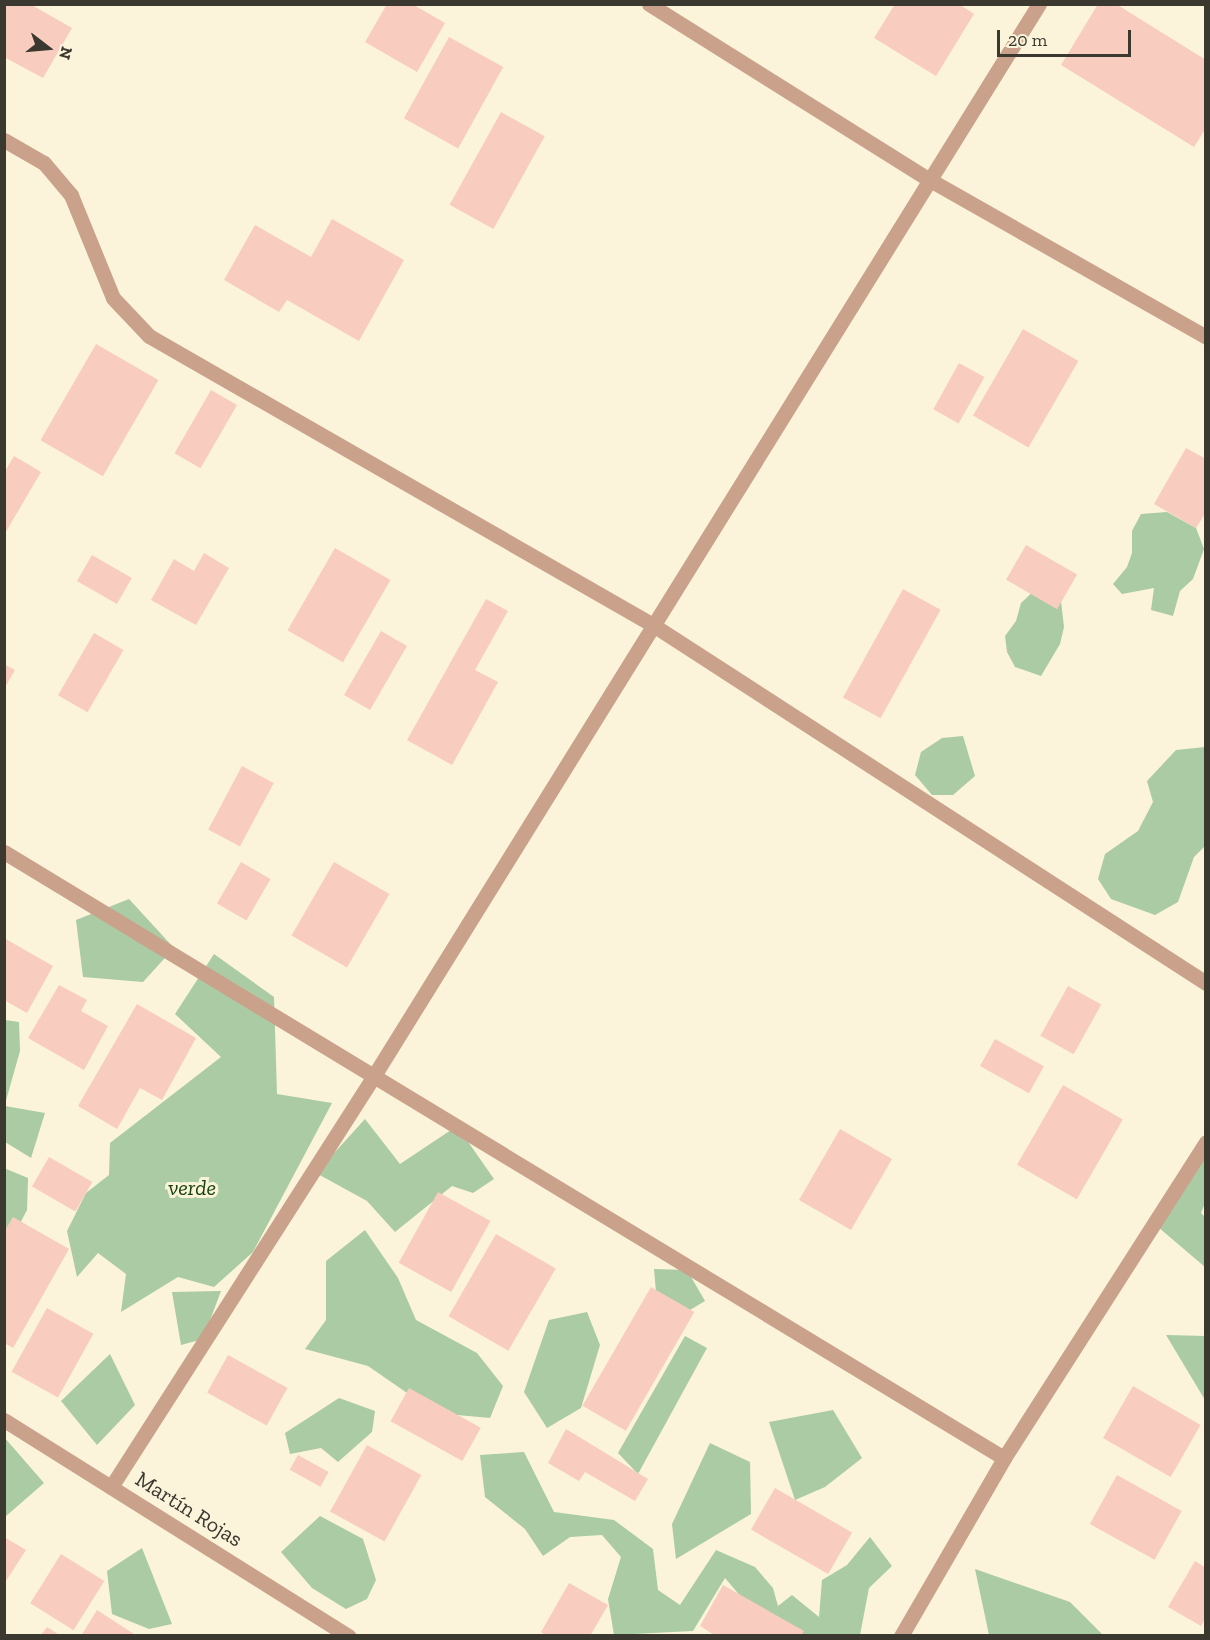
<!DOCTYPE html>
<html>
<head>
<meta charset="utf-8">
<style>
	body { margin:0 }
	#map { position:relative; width:1210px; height:1640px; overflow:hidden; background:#fbf4db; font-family:"Zilla Slab",serif }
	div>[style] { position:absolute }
	.green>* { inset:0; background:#aacba3 }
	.building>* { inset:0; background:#f9ccc0; transform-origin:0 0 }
	.minor>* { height:15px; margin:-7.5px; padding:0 7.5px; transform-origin:7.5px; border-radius:7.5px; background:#caa28b }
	span { translate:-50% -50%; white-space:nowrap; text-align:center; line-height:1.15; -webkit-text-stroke:6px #fbf4db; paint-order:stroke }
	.park-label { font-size:22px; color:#16440c; font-style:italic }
	.street-label { font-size:22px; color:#3b382f }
	.frame { position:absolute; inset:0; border:6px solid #3b382f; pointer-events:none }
	.north { position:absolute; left:18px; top:18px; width:60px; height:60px; -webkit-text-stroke:4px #fbf4db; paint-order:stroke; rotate:106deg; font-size:16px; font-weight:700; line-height:24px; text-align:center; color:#3b382f }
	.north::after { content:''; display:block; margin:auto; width:21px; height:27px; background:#3b382f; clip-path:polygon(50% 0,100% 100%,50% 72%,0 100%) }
	.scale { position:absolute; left:997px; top:30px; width:134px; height:27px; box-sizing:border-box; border:3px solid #3b382f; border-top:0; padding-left:8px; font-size:18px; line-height:21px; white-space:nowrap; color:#3b382f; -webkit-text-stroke:4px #fbf4db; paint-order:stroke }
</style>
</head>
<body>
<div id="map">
	<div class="green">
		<div style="clip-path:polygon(1167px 512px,1196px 528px,1204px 549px,1193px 579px,1180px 591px,1173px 616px,1151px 610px,1154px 588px,1122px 594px,1113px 584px,1127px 567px,1132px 553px,1132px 531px,1141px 514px)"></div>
		<div style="clip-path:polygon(1040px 585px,1061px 601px,1064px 627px,1060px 644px,1041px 676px,1015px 667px,1007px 652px,1005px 636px,1016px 621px,1021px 603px)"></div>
		<div style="clip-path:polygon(963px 736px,975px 776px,953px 795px,932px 795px,915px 775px,921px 752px,942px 738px)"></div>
		<div style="clip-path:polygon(1205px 747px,1205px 846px,1194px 857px,1178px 902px,1155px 915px,1111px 899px,1098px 879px,1105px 854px,1138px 831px,1153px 802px,1147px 781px,1176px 750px)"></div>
		<div style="clip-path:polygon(129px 899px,174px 948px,143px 982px,83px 977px,76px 920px)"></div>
		<div style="clip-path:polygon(214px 954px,274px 997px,277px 1094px,332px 1103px,253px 1252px,214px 1287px,178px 1277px,121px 1312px,126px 1274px,98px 1253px,77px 1277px,67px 1231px,86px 1193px,109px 1175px,110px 1143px,221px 1057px,175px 1014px)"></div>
		<div style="clip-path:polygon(5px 1020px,19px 1022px,20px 1051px,5px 1104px)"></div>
		<div style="clip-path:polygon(5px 1106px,45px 1113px,31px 1158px,5px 1142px)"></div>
		<div style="clip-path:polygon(365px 1119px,400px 1164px,457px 1126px,494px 1179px,473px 1193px,452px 1186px,395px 1232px,367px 1201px,316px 1173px)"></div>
		<div style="clip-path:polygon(1205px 1151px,1205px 1203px,1201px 1213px,1205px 1217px,1205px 1267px,1158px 1227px)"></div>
		<div style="clip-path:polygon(4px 1168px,28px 1178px,27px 1210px,12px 1239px,5px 1239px)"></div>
		<div style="clip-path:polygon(365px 1230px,398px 1278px,416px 1320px,477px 1353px,503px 1386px,490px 1418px,436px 1413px,368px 1366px,305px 1349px,326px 1320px,326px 1261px)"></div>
		<div style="clip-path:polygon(654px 1269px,687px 1270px,705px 1301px,680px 1316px,658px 1315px)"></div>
		<div style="clip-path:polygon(221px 1291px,203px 1339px,181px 1345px,172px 1292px)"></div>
		<div style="clip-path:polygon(587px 1312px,600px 1345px,581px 1408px,547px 1428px,524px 1392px,549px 1320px)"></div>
		<div style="clip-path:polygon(1166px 1335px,1205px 1336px,1205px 1400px)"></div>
		<div style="clip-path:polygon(685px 1336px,707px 1348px,638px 1474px,618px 1453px)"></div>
		<div style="clip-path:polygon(110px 1354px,135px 1405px,97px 1445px,61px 1401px)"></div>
		<div style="clip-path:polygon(339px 1398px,375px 1411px,372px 1432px,338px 1462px,321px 1448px,290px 1454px,285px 1433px)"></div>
		<div style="clip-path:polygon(833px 1410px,862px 1458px,825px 1487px,795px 1500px,769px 1422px)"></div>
		<div style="clip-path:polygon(4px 1437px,44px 1483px,5px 1517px,4px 1517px)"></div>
		<div style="clip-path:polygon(710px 1443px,750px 1462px,751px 1514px,676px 1559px,672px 1524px)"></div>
		<div style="clip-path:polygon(524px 1452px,554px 1512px,614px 1520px,653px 1549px,658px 1590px,680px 1605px,716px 1550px,755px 1567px,773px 1588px,778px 1606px,792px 1595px,819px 1617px,822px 1580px,847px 1565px,870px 1537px,892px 1566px,869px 1588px,860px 1635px,796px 1635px,759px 1618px,725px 1578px,693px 1631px,614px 1635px,608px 1599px,621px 1557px,602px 1535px,570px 1537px,543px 1556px,525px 1529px,485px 1497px,480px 1455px)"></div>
		<div style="clip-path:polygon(320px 1516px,363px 1539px,376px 1580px,367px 1599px,346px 1609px,312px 1588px,281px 1552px)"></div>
		<div style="clip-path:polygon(142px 1548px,172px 1624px,149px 1629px,112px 1614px,107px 1571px)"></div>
		<div style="clip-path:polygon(975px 1569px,1070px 1602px,1103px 1635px,989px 1635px)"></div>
	</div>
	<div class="building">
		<div style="clip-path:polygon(4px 4px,30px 4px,72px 28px,43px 78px,4px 57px)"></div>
		<div style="clip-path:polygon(387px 4px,412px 4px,445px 23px,417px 72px,365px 42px)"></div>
		<div style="clip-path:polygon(895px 4px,959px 4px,974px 14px,936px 76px,874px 38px)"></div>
		<div style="clip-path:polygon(1098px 4px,1116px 4px,1206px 60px,1206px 128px,1194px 147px,1061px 65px)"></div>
		<div style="left:449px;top:37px;width:62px;height:93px;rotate:29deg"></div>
		<div style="left:501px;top:112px;width:50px;height:106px;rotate:29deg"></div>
		<div style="clip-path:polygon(332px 219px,404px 260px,359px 341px,287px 300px,279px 312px,224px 280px,255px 225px,311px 257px)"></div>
		<div style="left:1023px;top:329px;width:64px;height:100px;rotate:30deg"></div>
		<div style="left:96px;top:344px;width:72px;height:111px;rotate:30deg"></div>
		<div style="left:959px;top:363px;width:29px;height:53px;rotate:29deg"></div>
		<div style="left:211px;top:390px;width:30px;height:73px;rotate:30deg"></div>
		<div style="clip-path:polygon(1186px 448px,1206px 459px,1206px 512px,1196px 528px,1154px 504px)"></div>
		<div style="clip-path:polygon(14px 456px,41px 472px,4px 535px,4px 473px)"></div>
		<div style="left:1026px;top:545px;width:59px;height:40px;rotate:30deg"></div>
		<div style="left:335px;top:548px;width:64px;height:95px;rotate:30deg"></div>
		<div style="clip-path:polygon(204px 553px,229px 568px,196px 625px,151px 600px,174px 559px,194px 571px)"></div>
		<div style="left:92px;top:555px;width:46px;height:30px;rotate:30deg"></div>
		<div style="left:903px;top:589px;width:43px;height:124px;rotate:29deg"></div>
		<div style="clip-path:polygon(486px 599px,508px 611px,475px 670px,498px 682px,452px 765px,407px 740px)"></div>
		<div style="left:381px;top:631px;width:30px;height:74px;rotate:30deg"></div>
		<div style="left:94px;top:633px;width:34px;height:72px;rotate:30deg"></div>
		<div style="clip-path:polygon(4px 664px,15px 670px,4px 689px)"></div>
		<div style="left:242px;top:766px;width:36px;height:72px;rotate:28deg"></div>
		<div style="left:241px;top:862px;width:34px;height:48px;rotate:30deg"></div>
		<div style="left:334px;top:862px;width:64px;height:85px;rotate:30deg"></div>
		<div style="clip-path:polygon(4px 938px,53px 966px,27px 1013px,4px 1000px)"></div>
		<div style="clip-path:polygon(59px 985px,87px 1000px,81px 1011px,108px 1026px,84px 1070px,28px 1038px)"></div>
		<div style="left:1068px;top:986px;width:38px;height:57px;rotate:29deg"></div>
		<div style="clip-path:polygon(137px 1004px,196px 1038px,162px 1100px,140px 1088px,117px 1129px,78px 1106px)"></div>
		<div style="left:995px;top:1039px;width:56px;height:31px;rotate:29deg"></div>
		<div style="left:1063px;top:1085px;width:69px;height:92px;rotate:30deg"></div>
		<div style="left:840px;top:1129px;width:60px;height:82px;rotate:30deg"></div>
		<div style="left:49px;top:1157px;width:50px;height:34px;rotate:30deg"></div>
		<div style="left:438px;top:1192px;width:60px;height:81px;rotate:29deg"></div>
		<div style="clip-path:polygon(13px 1217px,69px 1249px,13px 1348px,4px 1343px,4px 1232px)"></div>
		<div style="left:496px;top:1234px;width:69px;height:95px;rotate:30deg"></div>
		<div style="left:651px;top:1287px;width:50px;height:137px;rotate:30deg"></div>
		<div style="left:47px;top:1308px;width:53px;height:73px;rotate:29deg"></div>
		<div style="left:228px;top:1355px;width:68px;height:43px;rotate:29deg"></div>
		<div style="left:1133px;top:1386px;width:78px;height:60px;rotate:30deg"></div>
		<div style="left:409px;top:1388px;width:82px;height:38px;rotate:29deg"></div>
		<div style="clip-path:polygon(566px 1429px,648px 1479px,635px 1501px,585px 1472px,579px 1481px,548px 1463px)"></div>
		<div style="left:367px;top:1445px;width:62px;height:76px;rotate:29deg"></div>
		<div style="left:298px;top:1455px;width:35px;height:17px;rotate:29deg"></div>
		<div style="left:1117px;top:1475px;width:74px;height:56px;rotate:29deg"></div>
		<div style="left:775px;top:1488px;width:89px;height:48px;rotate:30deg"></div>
		<div style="clip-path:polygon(4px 1537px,26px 1550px,4px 1584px)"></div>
		<div style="left:61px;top:1554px;width:51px;height:58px;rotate:32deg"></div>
		<div style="clip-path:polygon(1195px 1561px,1206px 1568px,1206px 1617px,1201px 1626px,1168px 1607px)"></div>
		<div style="clip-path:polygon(569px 1583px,608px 1605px,590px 1636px,546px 1636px,541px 1632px)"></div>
		<div style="clip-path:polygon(723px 1585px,804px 1631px,801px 1636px,716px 1636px,700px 1626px)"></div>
		<div style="clip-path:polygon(97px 1610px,137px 1636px,81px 1636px)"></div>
		<div style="clip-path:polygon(47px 1627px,61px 1636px,40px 1636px)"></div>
	</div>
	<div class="minor">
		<div style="left:649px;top:4px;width:332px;rotate:32.1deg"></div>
		<div style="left:930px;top:180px;width:318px;rotate:29.6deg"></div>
		<div style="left:4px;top:140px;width:46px;rotate:29.9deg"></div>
		<div style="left:44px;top:163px;width:42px;rotate:49.8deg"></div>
		<div style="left:71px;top:195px;width:111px;rotate:67.8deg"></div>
		<div style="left:113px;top:298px;width:52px;rotate:46.5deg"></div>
		<div style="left:149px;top:336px;width:581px;rotate:29.83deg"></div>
		<div style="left:653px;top:625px;width:659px;rotate:32.92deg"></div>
		<div style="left:4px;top:852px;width:1169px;rotate:31.22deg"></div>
		<div style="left:4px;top:1420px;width:407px;rotate:32.1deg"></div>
		<div style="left:111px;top:1487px;width:490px;rotate:-57.4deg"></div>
		<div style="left:375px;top:1074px;width:1259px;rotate:-58.18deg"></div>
		<div style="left:901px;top:1636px;width:206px;rotate:-59.9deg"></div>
		<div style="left:1004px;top:1458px;width:375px;rotate:-57.4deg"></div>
	</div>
	<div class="park-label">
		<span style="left:192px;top:1188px">verde</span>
	</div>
	<div class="street-label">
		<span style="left:189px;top:1509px;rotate:32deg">Martín Rojas</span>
	</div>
	<div class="frame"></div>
	<div class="north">N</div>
	<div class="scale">20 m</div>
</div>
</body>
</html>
